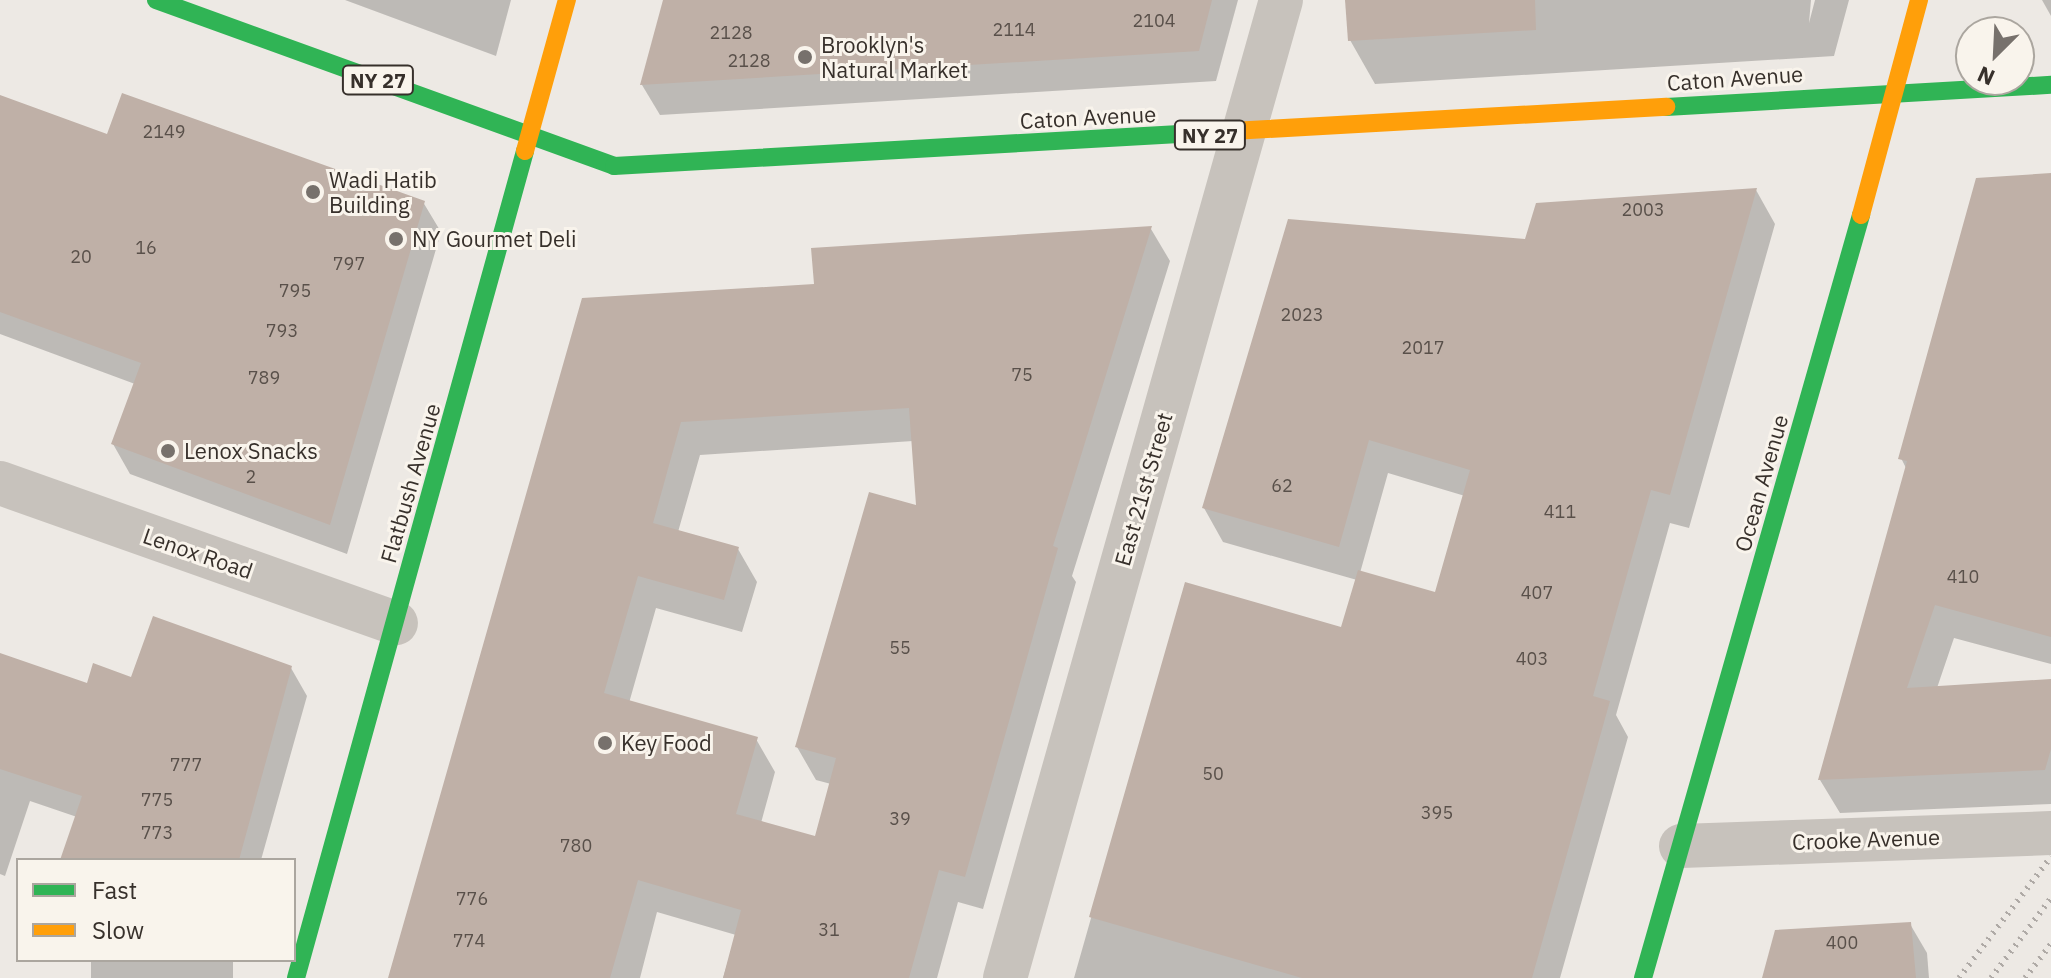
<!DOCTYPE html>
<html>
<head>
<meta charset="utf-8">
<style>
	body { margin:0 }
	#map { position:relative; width:2051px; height:978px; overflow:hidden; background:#ede9e4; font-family:"IBM Plex Sans",sans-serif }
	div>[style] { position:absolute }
	.shadow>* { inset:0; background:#0003; transform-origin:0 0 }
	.building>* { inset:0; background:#bfb0a7 }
	.street>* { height:44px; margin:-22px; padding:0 22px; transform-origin:22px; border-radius:22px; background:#c7c2bc }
	.fast>* { height:18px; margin:-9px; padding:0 9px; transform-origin:9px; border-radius:9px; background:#30b455 }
	.slow>* { height:18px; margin:-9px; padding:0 9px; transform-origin:9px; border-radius:9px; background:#ff9f0a }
	.rail>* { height:6px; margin-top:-3px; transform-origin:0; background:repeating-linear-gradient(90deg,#afaaa6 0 2px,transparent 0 8px) }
	.dots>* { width:22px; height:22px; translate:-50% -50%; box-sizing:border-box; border:4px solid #f9f4ec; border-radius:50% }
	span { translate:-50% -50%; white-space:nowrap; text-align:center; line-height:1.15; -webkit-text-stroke:6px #f9f4ec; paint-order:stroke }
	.number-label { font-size:18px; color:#59504a }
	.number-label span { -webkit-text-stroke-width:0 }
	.shield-label span { padding:2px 6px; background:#f9f4ec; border:2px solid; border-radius:6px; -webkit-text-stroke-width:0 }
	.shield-label { font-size:20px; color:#37302b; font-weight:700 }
	.poi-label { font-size:22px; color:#37302b }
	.left { translate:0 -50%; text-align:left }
	.street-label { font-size:22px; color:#37302b }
	.legend { position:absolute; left:16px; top:858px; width:280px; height:104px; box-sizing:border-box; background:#f9f4ec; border:2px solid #aba69f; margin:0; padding:10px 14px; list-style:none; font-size:24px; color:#37302b }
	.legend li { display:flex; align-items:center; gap:16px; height:40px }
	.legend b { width:40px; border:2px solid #aba69f }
	.north { position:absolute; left:1955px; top:16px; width:80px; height:80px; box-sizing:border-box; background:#f9f4ec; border:2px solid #aba69f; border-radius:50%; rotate:204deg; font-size:22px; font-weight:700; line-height:32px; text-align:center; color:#37302b }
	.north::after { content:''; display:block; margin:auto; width:28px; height:36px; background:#77716c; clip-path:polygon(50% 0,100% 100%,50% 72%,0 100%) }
</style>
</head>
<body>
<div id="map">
	<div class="shadow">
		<div style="clip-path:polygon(345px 0,511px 0,496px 56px)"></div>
		<div style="clip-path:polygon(664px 0,1238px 0,1216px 81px,660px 115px,642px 85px)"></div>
		<div style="clip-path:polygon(1347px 0,1811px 0,1809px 23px,1815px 0,1849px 0,1834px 56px,1375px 84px,1350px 40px)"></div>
		<div style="clip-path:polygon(2042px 0,2051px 0,2051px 16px)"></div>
		<div style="clip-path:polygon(0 97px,109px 137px,423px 202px,441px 232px,347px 554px,130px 474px,113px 444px,135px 384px,0 334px)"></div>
		<div style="clip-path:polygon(2051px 175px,2051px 664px,1954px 638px,1937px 688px,2051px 681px,2051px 804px,1840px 813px,1820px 780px,1906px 468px,1901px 458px)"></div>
		<div style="clip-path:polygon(evenodd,1756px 190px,1775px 224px,1689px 528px,1670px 523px,1616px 715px,1628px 737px,1560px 978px,1074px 978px,1186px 584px,1342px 629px,1357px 580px,1223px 542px,1204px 508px,1527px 241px,1756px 190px,1388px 473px,1465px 496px,1437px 594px,1360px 573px,1388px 473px)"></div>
		<div style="clip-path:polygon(evenodd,1151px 229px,1170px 261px,1072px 576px,1076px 582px,983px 909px,958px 902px,937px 978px,723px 978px,736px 935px,657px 912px,640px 978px,390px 978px,583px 300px,816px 286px,1151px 229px,913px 441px,918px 508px,797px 747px,816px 780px,831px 784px,817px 838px,761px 823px,775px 772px,756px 739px,629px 703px,656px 608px,742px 632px,757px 582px,738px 549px,678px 532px,700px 455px,913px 441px)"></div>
		<div style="clip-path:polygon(0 655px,88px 686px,291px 668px,307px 696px,261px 860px,62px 860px,77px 817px,30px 801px,5px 876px,0 874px)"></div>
		<div style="clip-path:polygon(1910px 924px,1927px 953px,1929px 978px,1764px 978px)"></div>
		<div style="left:91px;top:960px;width:142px;height:21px"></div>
	</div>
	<div class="building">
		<div style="clip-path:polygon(663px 0,1212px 0,1199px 51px,640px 85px)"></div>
		<div style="clip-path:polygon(1345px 0,1535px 0,1536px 30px,1348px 41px)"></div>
		<div style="clip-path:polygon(122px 93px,425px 201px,330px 525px,111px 444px,141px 363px,0 312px,0 95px,107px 134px)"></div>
		<div style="clip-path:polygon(2051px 173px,2051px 637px,1935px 605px,1907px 688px,2051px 679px,2051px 749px,2045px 770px,1818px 780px,1907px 461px,1898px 459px,1976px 178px)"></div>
		<div style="clip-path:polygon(1757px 188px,1670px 495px,1651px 490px,1628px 571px,1593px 696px,1610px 701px,1532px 978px,1302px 978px,1089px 917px,1185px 582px,1341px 627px,1358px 570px,1435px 592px,1459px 508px,1470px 470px,1369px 440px,1339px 547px,1202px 508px,1288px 219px,1525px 239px,1536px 203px)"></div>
		<div style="clip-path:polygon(evenodd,1152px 226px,1053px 546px,1058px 548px,965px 877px,939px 870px,909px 978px,723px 978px,741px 910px,638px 880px,610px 978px,388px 978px,582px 298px,814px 284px,811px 248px,1152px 226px,909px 408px,916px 505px,869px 492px,795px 747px,836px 758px,815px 836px,736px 814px,758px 737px,604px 693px,638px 576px,724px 600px,739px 547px,653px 523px,681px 422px,909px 408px)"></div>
		<div style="clip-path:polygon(153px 616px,292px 666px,239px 860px,60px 860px,82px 796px,0 769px,0 653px,87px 683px,93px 663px,131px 677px)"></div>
		<div style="clip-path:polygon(1911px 922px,1916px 978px,1762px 978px,1775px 930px)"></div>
	</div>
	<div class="street">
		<div style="left:0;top:483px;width:420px;rotate:19.5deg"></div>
		<div style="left:1681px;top:846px;width:370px;rotate:-2deg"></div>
		<div style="left:1005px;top:978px;width:1016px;rotate:-74.24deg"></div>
	</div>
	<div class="fast">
		<div style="left:156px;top:0;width:487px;rotate:19.9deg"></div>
		<div style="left:614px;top:166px;width:619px;rotate:-3.24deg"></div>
		<div style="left:1666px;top:107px;width:386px;rotate:-3.3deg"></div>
		<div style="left:296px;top:978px;width:858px;rotate:-74.52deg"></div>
		<div style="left:1643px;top:978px;width:794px;rotate:-74.05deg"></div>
	</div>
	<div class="slow">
		<div style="left:1232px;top:131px;width:435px;rotate:-3.2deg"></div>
		<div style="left:525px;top:151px;width:157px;rotate:-74.5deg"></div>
		<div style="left:1861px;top:215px;width:223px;rotate:-74.9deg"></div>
	</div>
	<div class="rail">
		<div style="left:1959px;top:978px;width:152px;rotate:-52.8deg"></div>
		<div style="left:1991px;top:978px;width:100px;rotate:-53.1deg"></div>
		<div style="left:2025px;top:978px;width:43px;rotate:-52.6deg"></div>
	</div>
	<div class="dots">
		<div style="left:805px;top:57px;background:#77716c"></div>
		<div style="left:313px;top:192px;background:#77716c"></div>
		<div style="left:396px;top:239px;background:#77716c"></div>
		<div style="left:168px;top:451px;background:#77716c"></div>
		<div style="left:605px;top:743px;background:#77716c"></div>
	</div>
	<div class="number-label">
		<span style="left:1154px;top:21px">2104</span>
		<span style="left:1014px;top:30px">2114</span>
		<span style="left:731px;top:33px">2128</span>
		<span style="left:749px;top:61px">2128</span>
		<span style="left:164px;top:132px">2149</span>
		<span style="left:1643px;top:210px">2003</span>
		<span style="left:146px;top:248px">16</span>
		<span style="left:81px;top:257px">20</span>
		<span style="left:349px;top:264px">797</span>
		<span style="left:295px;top:291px">795</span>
		<span style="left:1302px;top:315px">2023</span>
		<span style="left:282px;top:331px">793</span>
		<span style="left:1423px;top:348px">2017</span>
		<span style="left:1022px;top:375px">75</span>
		<span style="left:264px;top:378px">789</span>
		<span style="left:251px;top:477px">2</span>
		<span style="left:1282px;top:486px">62</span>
		<span style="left:1560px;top:512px">411</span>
		<span style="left:1963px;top:577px">410</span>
		<span style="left:1537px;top:593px">407</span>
		<span style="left:900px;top:648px">55</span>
		<span style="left:1532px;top:659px">403</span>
		<span style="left:186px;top:765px">777</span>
		<span style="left:1213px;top:774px">50</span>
		<span style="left:157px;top:800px">775</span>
		<span style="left:1437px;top:813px">395</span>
		<span style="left:900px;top:819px">39</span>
		<span style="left:157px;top:833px">773</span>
		<span style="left:576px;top:846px">780</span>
		<span style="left:472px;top:899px">776</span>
		<span style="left:829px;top:930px">31</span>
		<span style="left:469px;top:941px">774</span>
		<span style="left:1842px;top:943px">400</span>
	</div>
	<div class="shield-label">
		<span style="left:378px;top:80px">NY 27</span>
		<span style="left:1210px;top:135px">NY 27</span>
	</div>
	<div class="poi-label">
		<span class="left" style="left:821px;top:57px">Brooklyn's<br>Natural Market</span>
		<span class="left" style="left:329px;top:192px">Wadi Hatib<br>Building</span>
		<span class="left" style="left:412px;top:239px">NY Gourmet Deli</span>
		<span class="left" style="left:184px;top:451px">Lenox Snacks</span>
		<span class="left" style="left:621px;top:743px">Key Food</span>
	</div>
	<div class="street-label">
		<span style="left:1735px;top:78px;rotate:-4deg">Caton Avenue</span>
		<span style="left:1088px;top:117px;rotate:-3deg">Caton Avenue</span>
		<span style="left:410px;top:483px;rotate:-74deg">Flatbush Avenue</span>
		<span style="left:1761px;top:483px;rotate:-74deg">Ocean Avenue</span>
		<span style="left:1143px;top:489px;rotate:-74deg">East 21st Street</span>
		<span style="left:198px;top:553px;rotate:19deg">Lenox Road</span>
		<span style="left:1866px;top:839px;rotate:-2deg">Crooke Avenue</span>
	</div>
	<ul class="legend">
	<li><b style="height:10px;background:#30b455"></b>Fast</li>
	<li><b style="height:10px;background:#ff9f0a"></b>Slow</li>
	</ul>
	<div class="north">N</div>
</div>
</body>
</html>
